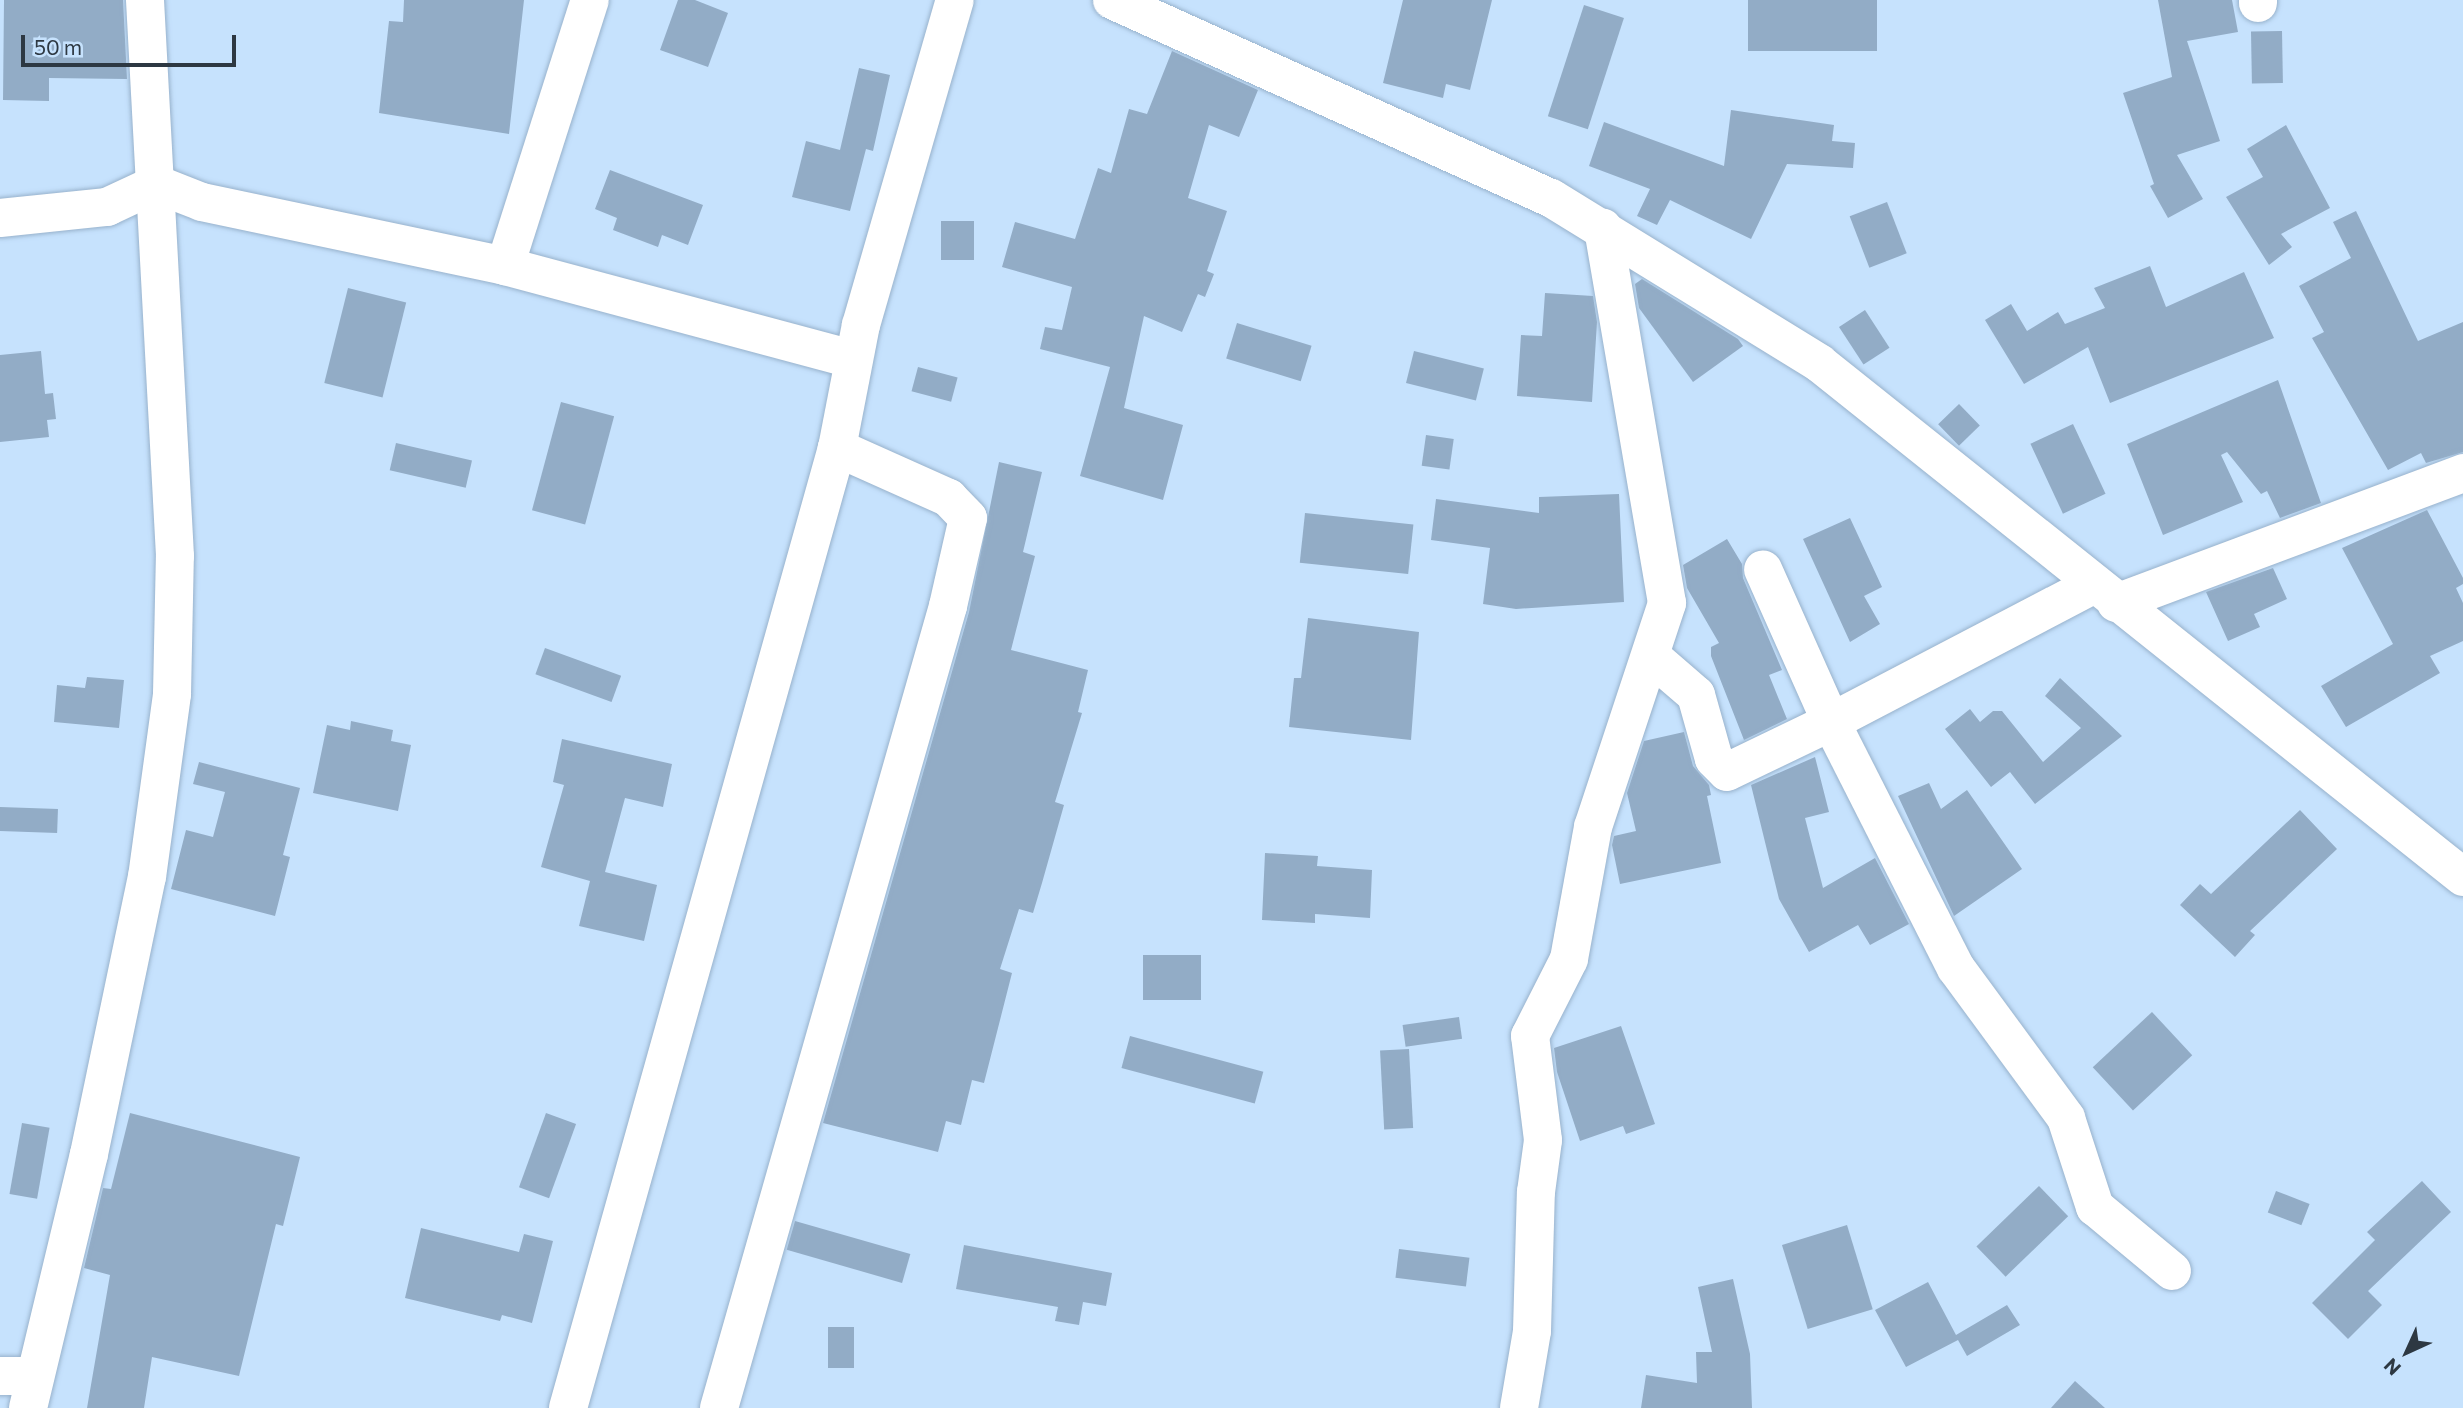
<!DOCTYPE html>
<html>
<head>
<meta charset="utf-8">
<style>
	body { margin:0 }
	#map { position:relative; width:2463px; height:1408px; overflow:hidden; background:#c6e2fd; font-family:Commissioner,sans-serif }
	div>[style] { position:absolute }
	.building>* { inset:0; background:#92acc6; transform-origin:0 0 }
	.roads { filter:drop-shadow(0 0 2px #98b2cc) drop-shadow(0 0 2px #98b2cc) }
	.minor>* { height:38px; margin:-19px; padding:0 19px; transform-origin:19px; border-radius:19px; background:#fff }
	span { translate:-50% -50%; white-space:nowrap; text-align:center; line-height:1.15; -webkit-text-stroke:5px #c6e2fd; paint-order:stroke }
	.north { position:absolute; left:2372px; top:1317px; width:70px; height:70px; -webkit-text-stroke:5px #c6e2fd; paint-order:stroke; rotate:225deg; font-size:19px; font-weight:700; line-height:28px; text-align:center; color:#2d3842 }
	.north::after { content:''; display:block; margin:auto; width:24px; height:32px; background:#2d3842; clip-path:polygon(50% 0,100% 100%,50% 72%,0 100%) }
	.scale { position:absolute; left:21px; top:35px; width:215px; height:32px; box-sizing:border-box; border:4px solid #2d3842; border-top:0; padding-left:9px; font-size:21px; line-height:24px; white-space:nowrap; color:#2d3842; -webkit-text-stroke:5px #c6e2fd; paint-order:stroke }
</style>
</head>
<body>
<div id="map">
	<div class="building">
		<div style="clip-path:polygon(4px 0,123px 0,127px 79px,49px 78px,49px 101px,3px 100px)"></div>
		<div style="clip-path:polygon(404px 0,524px 0,509px 134px,379px 113px,389px 21px,403px 22px)"></div>
		<div style="clip-path:polygon(678px 0,695px 0,728px 13px,708px 67px,660px 50px)"></div>
		<div style="clip-path:polygon(1403px 0,1492px 0,1470px 90px,1446px 84px,1443px 98px,1383px 83px)"></div>
		<div style="left:1748px;top:0;width:129px;height:51px"></div>
		<div style="clip-path:polygon(2158px 0,2232px 0,2238px 32px,2187px 41px,2220px 141px,2177px 155px,2203px 199px,2168px 218px,2150px 186px,2154px 184px,2123px 93px,2172px 77px)"></div>
		<div style="left:1584px;top:5px;width:42px;height:117px;rotate:18deg"></div>
		<div style="left:2282px;top:31px;width:52px;height:31px;rotate:89deg"></div>
		<div style="clip-path:polygon(1172px 51px,1258px 90px,1239px 137px,1209px 125px,1188px 198px,1227px 211px,1207px 271px,1214px 274px,1205px 297px,1198px 294px,1182px 332px,1144px 316px,1124px 408px,1183px 425px,1163px 500px,1080px 476px,1110px 367px,1040px 349px,1045px 327px,1062px 330px,1072px 287px,1002px 267px,1015px 222px,1075px 239px,1098px 168px,1111px 173px,1129px 109px,1147px 114px)"></div>
		<div style="clip-path:polygon(859px 68px,890px 75px,873px 151px,866px 149px,850px 211px,792px 197px,806px 141px,840px 150px)"></div>
		<div style="clip-path:polygon(1731px 110px,1834px 125px,1832px 141px,1855px 143px,1853px 168px,1787px 164px,1751px 239px,1670px 200px,1657px 225px,1637px 216px,1650px 189px,1589px 166px,1604px 122px,1724px 166px)"></div>
		<div style="clip-path:polygon(2286px 125px,2330px 208px,2281px 234px,2292px 247px,2269px 265px,2226px 197px,2263px 177px,2247px 149px)"></div>
		<div style="clip-path:polygon(610px 170px,703px 205px,688px 245px,662px 235px,658px 247px,613px 230px,617px 218px,595px 209px)"></div>
		<div style="left:1887px;top:202px;width:55px;height:40px;rotate:69deg"></div>
		<div style="clip-path:polygon(2356px 211px,2418px 341px,2463px 322px,2463px 452px,2426px 463px,2421px 453px,2388px 470px,2312px 338px,2324px 332px,2299px 286px,2351px 258px,2333px 222px)"></div>
		<div style="left:941px;top:221px;width:33px;height:39px"></div>
		<div style="clip-path:polygon(2150px 266px,2166px 307px,2244px 272px,2274px 338px,2110px 403px,2088px 347px,2024px 384px,1985px 320px,2011px 304px,2027px 331px,2058px 312px,2065px 324px,2105px 308px,2094px 288px)"></div>
		<div style="clip-path:polygon(1642px 279px,1738px 339px,1743px 346px,1693px 382px,1639px 308px,1635px 284px)"></div>
		<div style="left:348px;top:288px;width:60px;height:98px;rotate:14deg"></div>
		<div style="clip-path:polygon(1545px 293px,1593px 296px,1597px 322px,1592px 402px,1517px 396px,1521px 335px,1542px 336px)"></div>
		<div style="left:1865px;top:310px;width:45px;height:31px;rotate:57deg"></div>
		<div style="left:1237px;top:323px;width:78px;height:37px;rotate:17deg"></div>
		<div style="clip-path:polygon(41px 351px,45px 394px,53px 393px,56px 419px,47px 420px,49px 437px,0 442px,0 355px)"></div>
		<div style="left:1414px;top:351px;width:72px;height:33px;rotate:14deg"></div>
		<div style="left:918px;top:367px;width:41px;height:25px;rotate:15deg"></div>
		<div style="clip-path:polygon(2278px 380px,2321px 503px,2280px 518px,2267px 491px,2261px 494px,2227px 452px,2221px 455px,2243px 502px,2163px 535px,2127px 444px)"></div>
		<div style="left:561px;top:402px;width:55px;height:112px;rotate:15deg"></div>
		<div style="left:1959px;top:404px;width:30px;height:29px;rotate:46deg"></div>
		<div style="left:2073px;top:424px;width:77px;height:47px;rotate:65deg"></div>
		<div style="left:1426px;top:435px;width:28px;height:31px;rotate:8deg"></div>
		<div style="left:396px;top:443px;width:78px;height:28px;rotate:13deg"></div>
		<div style="clip-path:polygon(999px 462px,1042px 472px,1023px 552px,1035px 556px,1011px 650px,1088px 670px,1078px 712px,1082px 713px,1055px 802px,1064px 805px,1042px 883px,1033px 913px,1019px 909px,1000px 969px,1012px 973px,984px 1083px,972px 1080px,961px 1125px,946px 1121px,938px 1152px,823px 1123px,969px 612px)"></div>
		<div style="clip-path:polygon(1619px 494px,1624px 602px,1516px 609px,1483px 604px,1490px 548px,1431px 540px,1436px 499px,1539px 513px,1539px 497px)"></div>
		<div style="clip-path:polygon(2427px 510px,2463px 578px,2463px 584px,2456px 588px,2463px 603px,2463px 641px,2430px 656px,2440px 673px,2346px 727px,2321px 686px,2393px 644px,2342px 548px)"></div>
		<div style="left:1305px;top:513px;width:109px;height:50px;rotate:6deg"></div>
		<div style="clip-path:polygon(1850px 518px,1882px 587px,1864px 596px,1880px 624px,1850px 642px,1803px 539px)"></div>
		<div style="clip-path:polygon(1727px 539px,1742px 564px,1743px 578px,1782px 670px,1769px 675px,1787px 719px,1744px 740px,1711px 656px,1711px 647px,1719px 643px,1687px 588px,1683px 565px)"></div>
		<div style="clip-path:polygon(2273px 568px,2287px 599px,2254px 614px,2260px 627px,2228px 641px,2206px 592px)"></div>
		<div style="clip-path:polygon(1308px 618px,1419px 632px,1411px 740px,1289px 727px,1294px 678px,1301px 678px)"></div>
		<div style="left:545px;top:648px;width:81px;height:28px;rotate:20deg"></div>
		<div style="clip-path:polygon(87px 677px,124px 680px,119px 728px,54px 722px,57px 685px,85px 688px)"></div>
		<div style="clip-path:polygon(2060px 678px,2122px 736px,2035px 804px,2010px 772px,1991px 787px,1945px 729px,1970px 709px,1980px 722px,1993px 711px,2002px 711px,2043px 762px,2081px 728px,2045px 696px)"></div>
		<div style="clip-path:polygon(351px 721px,393px 730px,391px 741px,411px 745px,398px 811px,313px 793px,327px 725px,350px 730px)"></div>
		<div style="clip-path:polygon(1684px 732px,1693px 766px,1709px 785px,1711px 795px,1707px 796px,1721px 863px,1620px 884px,1612px 845px,1614px 836px,1636px 831px,1627px 793px,1644px 741px)"></div>
		<div style="clip-path:polygon(562px 739px,672px 764px,663px 807px,625px 798px,605px 872px,657px 885px,644px 941px,579px 926px,590px 881px,541px 867px,564px 785px,553px 782px)"></div>
		<div style="clip-path:polygon(1815px 757px,1829px 812px,1805px 818px,1823px 888px,1875px 858px,1909px 924px,1870px 945px,1858px 925px,1809px 952px,1779px 899px,1751px 785px)"></div>
		<div style="clip-path:polygon(199px 762px,300px 788px,283px 855px,290px 857px,275px 916px,171px 889px,186px 830px,213px 837px,225px 792px,193px 784px)"></div>
		<div style="clip-path:polygon(1929px 783px,1941px 809px,1967px 790px,2022px 869px,1954px 916px,1898px 796px)"></div>
		<div style="left:0;top:807px;width:58px;height:24px;rotate:2deg"></div>
		<div style="clip-path:polygon(2300px 810px,2337px 849px,2250px 931px,2255px 935px,2235px 957px,2180px 905px,2200px 884px,2211px 894px)"></div>
		<div style="clip-path:polygon(1265px 853px,1318px 856px,1317px 866px,1372px 870px,1370px 918px,1315px 914px,1315px 923px,1262px 920px)"></div>
		<div style="left:1143px;top:955px;width:58px;height:45px"></div>
		<div style="left:2152px;top:1012px;width:59px;height:81px;rotate:47deg"></div>
		<div style="left:1459px;top:1017px;width:22px;height:57px;rotate:82deg"></div>
		<div style="clip-path:polygon(1621px 1026px,1655px 1124px,1626px 1134px,1623px 1126px,1580px 1141px,1557px 1072px,1554px 1048px)"></div>
		<div style="left:1130px;top:1036px;width:138px;height:33px;rotate:15deg"></div>
		<div style="left:1409px;top:1049px;width:79px;height:29px;rotate:87deg"></div>
		<div style="clip-path:polygon(130px 1113px,300px 1157px,283px 1226px,276px 1224px,239px 1376px,152px 1357px,144px 1408px,87px 1408px,110px 1275px,84px 1268px,103px 1188px,111px 1189px)"></div>
		<div style="left:546px;top:1113px;width:32px;height:79px;rotate:20deg"></div>
		<div style="left:22px;top:1123px;width:28px;height:72px;rotate:10deg"></div>
		<div style="clip-path:polygon(2422px 1181px,2451px 1212px,2368px 1291px,2382px 1305px,2348px 1339px,2312px 1303px,2375px 1240px,2367px 1232px)"></div>
		<div style="left:2039px;top:1186px;width:42px;height:87px;rotate:46deg"></div>
		<div style="left:2276px;top:1191px;width:36px;height:23px;rotate:21deg"></div>
		<div style="left:795px;top:1221px;width:120px;height:30px;rotate:16deg"></div>
		<div style="left:1847px;top:1225px;width:88px;height:68px;rotate:73deg"></div>
		<div style="clip-path:polygon(421px 1228px,519px 1252px,524px 1234px,553px 1241px,532px 1323px,502px 1315px,500px 1321px,405px 1298px)"></div>
		<div style="clip-path:polygon(964px 1245px,1112px 1273px,1106px 1306px,1083px 1302px,1079px 1325px,1055px 1321px,1058px 1307px,956px 1289px)"></div>
		<div style="left:1399px;top:1249px;width:71px;height:29px;rotate:7deg"></div>
		<div style="clip-path:polygon(1733px 1279px,1750px 1354px,1752px 1408px,1641px 1408px,1646px 1375px,1697px 1383px,1696px 1352px,1712px 1352px,1698px 1287px)"></div>
		<div style="clip-path:polygon(1928px 1282px,1956px 1335px,2007px 1305px,2020px 1325px,1967px 1356px,1958px 1340px,1906px 1367px,1875px 1310px)"></div>
		<div style="left:828px;top:1327px;width:26px;height:41px"></div>
		<div style="clip-path:polygon(2075px 1381px,2105px 1408px,2051px 1408px)"></div>
	</div>
	<div class="roads">
		<div class="minor">
			<div style="left:1112px;top:0;width:482px;rotate:24.3deg"></div>
			<div style="left:1551px;top:198px;width:315px;rotate:31.6deg"></div>
			<div style="left:1819px;top:363px;width:824px;rotate:38.59deg"></div>
			<div style="left:2258px;top:3px;width:3px;rotate:-90deg"></div>
			<div style="left:0;top:218px;width:108px;rotate:-5.9deg"></div>
			<div style="left:107px;top:207px;width:54px;rotate:-25.1deg"></div>
			<div style="left:156px;top:184px;width:49px;rotate:21.4deg"></div>
			<div style="left:202px;top:202px;width:310px;rotate:11.9deg"></div>
			<div style="left:505px;top:266px;width:360px;rotate:15deg"></div>
			<div style="left:505px;top:266px;width:279px;rotate:-72.3deg"></div>
			<div style="left:2093px;top:585px;width:296px;rotate:152.4deg"></div>
			<div style="left:1831px;top:722px;width:276px;rotate:63.1deg"></div>
			<div style="left:1956px;top:968px;width:186px;rotate:53.7deg"></div>
			<div style="left:2066px;top:1118px;width:94px;rotate:72deg"></div>
			<div style="left:2095px;top:1207px;width:100px;rotate:39.7deg"></div>
			<div style="left:2116px;top:603px;width:371px;rotate:-20.5deg"></div>
			<div style="left:1652px;top:657px;width:58px;rotate:40.8deg"></div>
			<div style="left:1696px;top:695px;width:66px;rotate:74.3deg"></div>
			<div style="left:1714px;top:759px;width:18px;rotate:45deg"></div>
			<div style="left:1727px;top:772px;width:115px;rotate:-25.7deg"></div>
			<div style="left:1831px;top:722px;width:167px;rotate:-114deg"></div>
			<div style="left:0;top:1376px;width:35px"></div>
			<div style="left:28px;top:1408px;width:261px;rotate:-76.5deg"></div>
			<div style="left:89px;top:1154px;width:283px;rotate:-78.2deg"></div>
			<div style="left:147px;top:877px;width:185px;rotate:-82.2deg"></div>
			<div style="left:172px;top:694px;width:138px;rotate:-88.8deg"></div>
			<div style="left:175px;top:556px;width:557px;rotate:-93.09deg"></div>
			<div style="left:568px;top:1408px;width:997px;rotate:-74.35deg"></div>
			<div style="left:837px;top:448px;width:125px;rotate:-79deg"></div>
			<div style="left:861px;top:325px;width:338px;rotate:-73.9deg"></div>
			<div style="left:719px;top:1408px;width:834px;rotate:-74.06deg"></div>
			<div style="left:948px;top:606px;width:90px;rotate:-77.2deg"></div>
			<div style="left:968px;top:518px;width:28px;rotate:-134deg"></div>
			<div style="left:949px;top:498px;width:123px;rotate:-155.9deg"></div>
			<div style="left:1519px;top:1408px;width:78px;rotate:-80.4deg"></div>
			<div style="left:1532px;top:1331px;width:139px;rotate:-88.4deg"></div>
			<div style="left:1536px;top:1192px;width:52px;rotate:-82.3deg"></div>
			<div style="left:1543px;top:1140px;width:105px;rotate:-97.1deg"></div>
			<div style="left:1530px;top:1036px;width:86px;rotate:-63.1deg"></div>
			<div style="left:1569px;top:959px;width:134px;rotate:-79.7deg"></div>
			<div style="left:1593px;top:827px;width:236px;rotate:-71.7deg"></div>
			<div style="left:1667px;top:603px;width:381px;rotate:-99.7deg"></div>
		</div>
	</div>
	<div class="north">N</div>
	<div class="scale">50 m</div>
</div>
</body>
</html>
